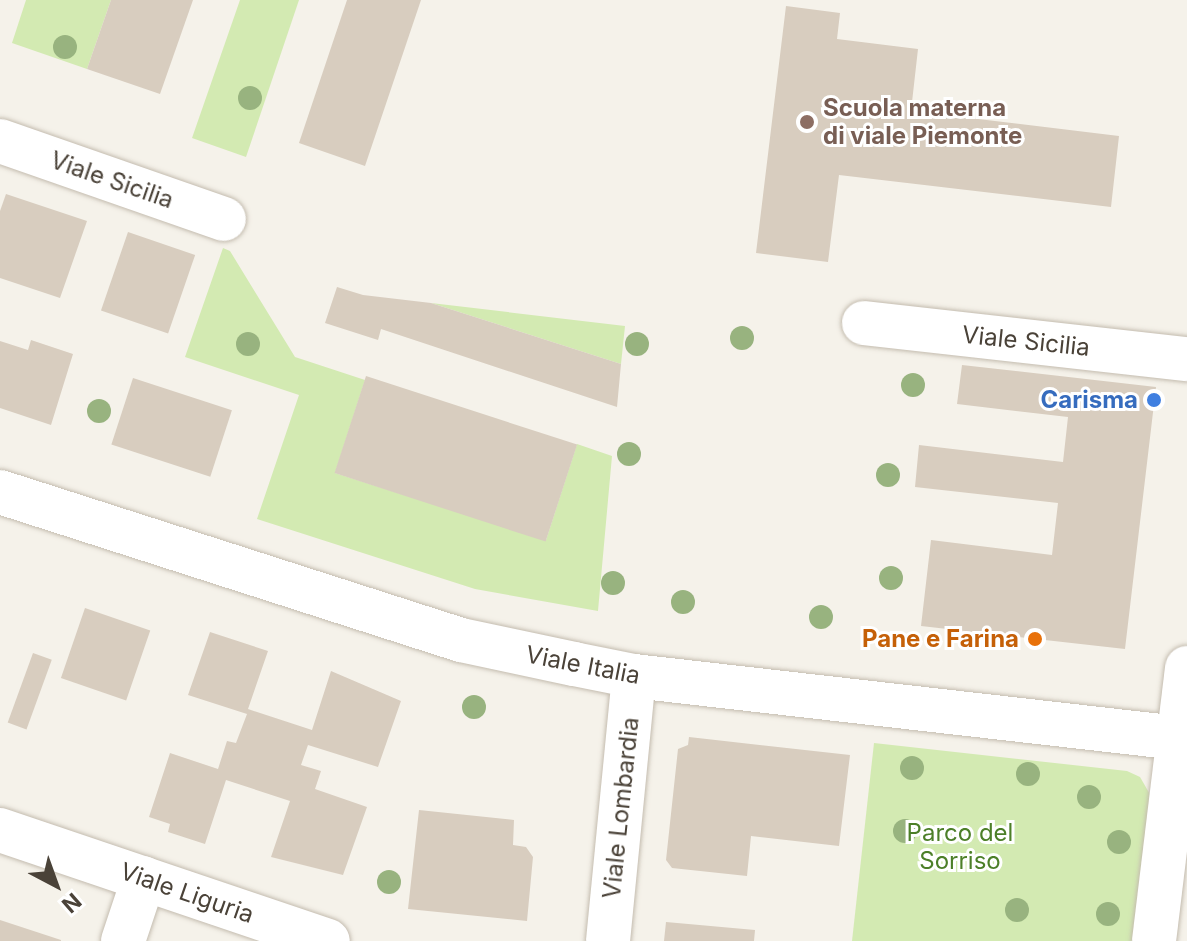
<!DOCTYPE html>
<html>
<head>
<meta charset="utf-8">
<style>
	body { margin:0 }
	#map { position:relative; width:1187px; height:941px; overflow:hidden; background:#f5f2ea; font-family:Inter,sans-serif }
	div>[style] { position:absolute }
	.green>* { inset:0; background:#d3eab2 }
	.building>* { inset:0; background:#d8cdbf; transform-origin:0 0 }
	.roads { filter:drop-shadow(0 0 2px #c4bcaf) drop-shadow(0 0 2px #c4bcaf) }
	.minor>* { height:44px; margin:-22px; padding:0 22px; transform-origin:22px; border-radius:22px; background:#fff }
	.trees>* { width:24px; height:24px; margin:-12px; border-radius:50%; background:#98b37f }
	.dots>* { width:22px; height:22px; translate:-50% -50%; box-sizing:border-box; border:4px solid #fff; border-radius:50% }
	span { translate:-50% -50%; white-space:nowrap; text-align:center; line-height:1.15; -webkit-text-stroke:6px #fff; paint-order:stroke }
	.education-label { font-size:24px; color:#785e54; font-weight:700 }
	.left { translate:0 -50%; text-align:left }
	.street-label { font-size:24px; color:#4a4238 }
	.shop-label { font-size:24px; color:#366cbe; font-weight:700 }
	.right { translate:-100% -50%; text-align:right }
	.food-label { font-size:24px; color:#c56008; font-weight:700 }
	.park-label { font-size:24px; color:#4c7f28 }
	.north { position:absolute; left:16px; top:845px; width:80px; height:80px; -webkit-text-stroke:6px #fff; paint-order:stroke; rotate:139deg; font-size:22px; font-weight:700; line-height:32px; text-align:center; color:#4a4238 }
	.north::after { content:''; display:block; margin:auto; width:28px; height:36px; background:#4a4238; clip-path:polygon(50% 0,100% 100%,50% 72%,0 100%) }
</style>
</head>
<body>
<div id="map">
	<div class="green">
		<div style="clip-path:polygon(26px 0,111px 0,87px 69px,12px 43px)"></div>
		<div style="clip-path:polygon(240px 0,299px 0,246px 157px,192px 138px)"></div>
		<div style="clip-path:polygon(223px 248px,230px 251px,295px 357px,365px 380px,335px 473px,546px 540px,577px 444px,612px 456px,598px 611px,475px 589px,257px 519px,299px 395px,185px 357px)"></div>
		<div style="clip-path:polygon(431px 303px,625px 326px,621px 364px)"></div>
		<div style="clip-path:polygon(874px 743px,1127px 771px,1140px 777px,1151px 796px,1136px 941px,852px 941px)"></div>
	</div>
	<div class="building">
		<div style="clip-path:polygon(111px 0,193px 0,160px 94px,87px 69px)"></div>
		<div style="clip-path:polygon(347px 0,421px 0,365px 166px,299px 143px)"></div>
		<div style="clip-path:polygon(786px 6px,840px 13px,837px 39px,918px 49px,911px 111px,1119px 136px,1111px 207px,839px 175px,828px 262px,756px 253px)"></div>
		<div style="clip-path:polygon(6px 194px,87px 221px,60px 298px,0 278px,0 211px)"></div>
		<div style="left:128px;top:232px;width:71px;height:83px;rotate:19deg"></div>
		<div style="clip-path:polygon(337px 287px,363px 295px,431px 303px,621px 364px,617px 407px,381px 329px,378px 340px,325px 323px)"></div>
		<div style="clip-path:polygon(31px 340px,73px 354px,51px 425px,0 408px,0 341px,28px 350px)"></div>
		<div style="clip-path:polygon(962px 365px,1156px 387px,1125px 649px,921px 626px,931px 540px,1052px 555px,1058px 503px,915px 487px,919px 445px,1063px 462px,1068px 417px,957px 404px)"></div>
		<div style="left:366px;top:376px;width:222px;height:102px;rotate:18deg"></div>
		<div style="left:133px;top:378px;width:104px;height:70px;rotate:18deg"></div>
		<div style="left:85px;top:608px;width:69px;height:74px;rotate:19deg"></div>
		<div style="clip-path:polygon(210px 632px,268px 651px,248px 709px,312px 730px,331px 671px,401px 701px,378px 767px,308px 745px,301px 765px,321px 771px,315px 789px,367px 807px,343px 875px,271px 857px,290px 801px,226px 780px,205px 844px,168px 832px,170px 824px,149px 817px,170px 753px,218px 769px,227px 741px,236px 743px,247px 714px,188px 695px)"></div>
		<div style="left:33px;top:653px;width:20px;height:74px;rotate:20deg"></div>
		<div style="clip-path:polygon(689px 737px,850px 755px,839px 846px,751px 836px,747px 876px,672px 868px,666px 860px,678px 749px,688px 745px)"></div>
		<div style="clip-path:polygon(419px 810px,514px 820px,513px 845px,526px 847px,533px 857px,527px 921px,408px 909px)"></div>
		<div style="clip-path:polygon(0 920px,61px 940px,61px 941px,0 941px)"></div>
		<div style="clip-path:polygon(666px 922px,755px 930px,754px 941px,664px 941px)"></div>
	</div>
	<div class="roads">
		<div class="minor">
			<div style="left:0;top:141px;width:237px;rotate:19.2deg"></div>
			<div style="left:864px;top:323px;width:325px;rotate:6.4deg"></div>
			<div style="left:0;top:492px;width:484px;rotate:17.8deg"></div>
			<div style="left:461px;top:640px;width:116px;rotate:12deg"></div>
			<div style="left:574px;top:664px;width:61px;rotate:11.3deg"></div>
			<div style="left:634px;top:676px;width:557px;rotate:6.5deg"></div>
			<div style="left:0;top:830px;width:346px;rotate:18.7deg"></div>
			<div style="left:123px;top:941px;width:66px;rotate:-71.6deg"></div>
			<div style="left:608px;top:941px;width:266px;rotate:-84.4deg"></div>
			<div style="left:1154px;top:941px;width:275px;rotate:-83.1deg"></div>
		</div>
	</div>
	<div class="trees">
		<div style="left:65px;top:47px"></div>
		<div style="left:250px;top:98px"></div>
		<div style="left:742px;top:338px"></div>
		<div style="left:248px;top:344px"></div>
		<div style="left:637px;top:344px"></div>
		<div style="left:913px;top:385px"></div>
		<div style="left:99px;top:411px"></div>
		<div style="left:629px;top:454px"></div>
		<div style="left:888px;top:475px"></div>
		<div style="left:891px;top:578px"></div>
		<div style="left:613px;top:583px"></div>
		<div style="left:683px;top:602px"></div>
		<div style="left:821px;top:617px"></div>
		<div style="left:474px;top:707px"></div>
		<div style="left:912px;top:768px"></div>
		<div style="left:1028px;top:774px"></div>
		<div style="left:1089px;top:797px"></div>
		<div style="left:905px;top:831px"></div>
		<div style="left:1119px;top:842px"></div>
		<div style="left:389px;top:882px"></div>
		<div style="left:1017px;top:910px"></div>
		<div style="left:1108px;top:914px"></div>
	</div>
	<div class="dots">
		<div style="left:807px;top:122px;background:#8d6e63"></div>
		<div style="left:1154px;top:400px;background:#3f7fe0"></div>
		<div style="left:1035px;top:639px;background:#e8710a"></div>
	</div>
	<div class="education-label">
		<span class="left" style="left:823px;top:122px">Scuola materna<br>di viale Piemonte</span>
	</div>
	<div class="street-label">
		<span style="left:112px;top:180px;rotate:19deg">Viale Sicilia</span>
		<span style="left:1026px;top:341px;rotate:6deg">Viale Sicilia</span>
		<span style="left:583px;top:665px;rotate:11deg">Viale Italia</span>
		<span style="left:621px;top:808px;rotate:-84deg">Viale Lombardia</span>
		<span style="left:187px;top:893px;rotate:19deg">Viale Liguria</span>
	</div>
	<div class="shop-label">
		<span class="right" style="left:1138px;top:400px">Carisma</span>
	</div>
	<div class="food-label">
		<span class="right" style="left:1019px;top:639px">Pane e Farina</span>
	</div>
	<div class="park-label">
		<span style="left:960px;top:847px">Parco del<br>Sorriso</span>
	</div>
	<div class="north">N</div>
</div>
</body>
</html>
